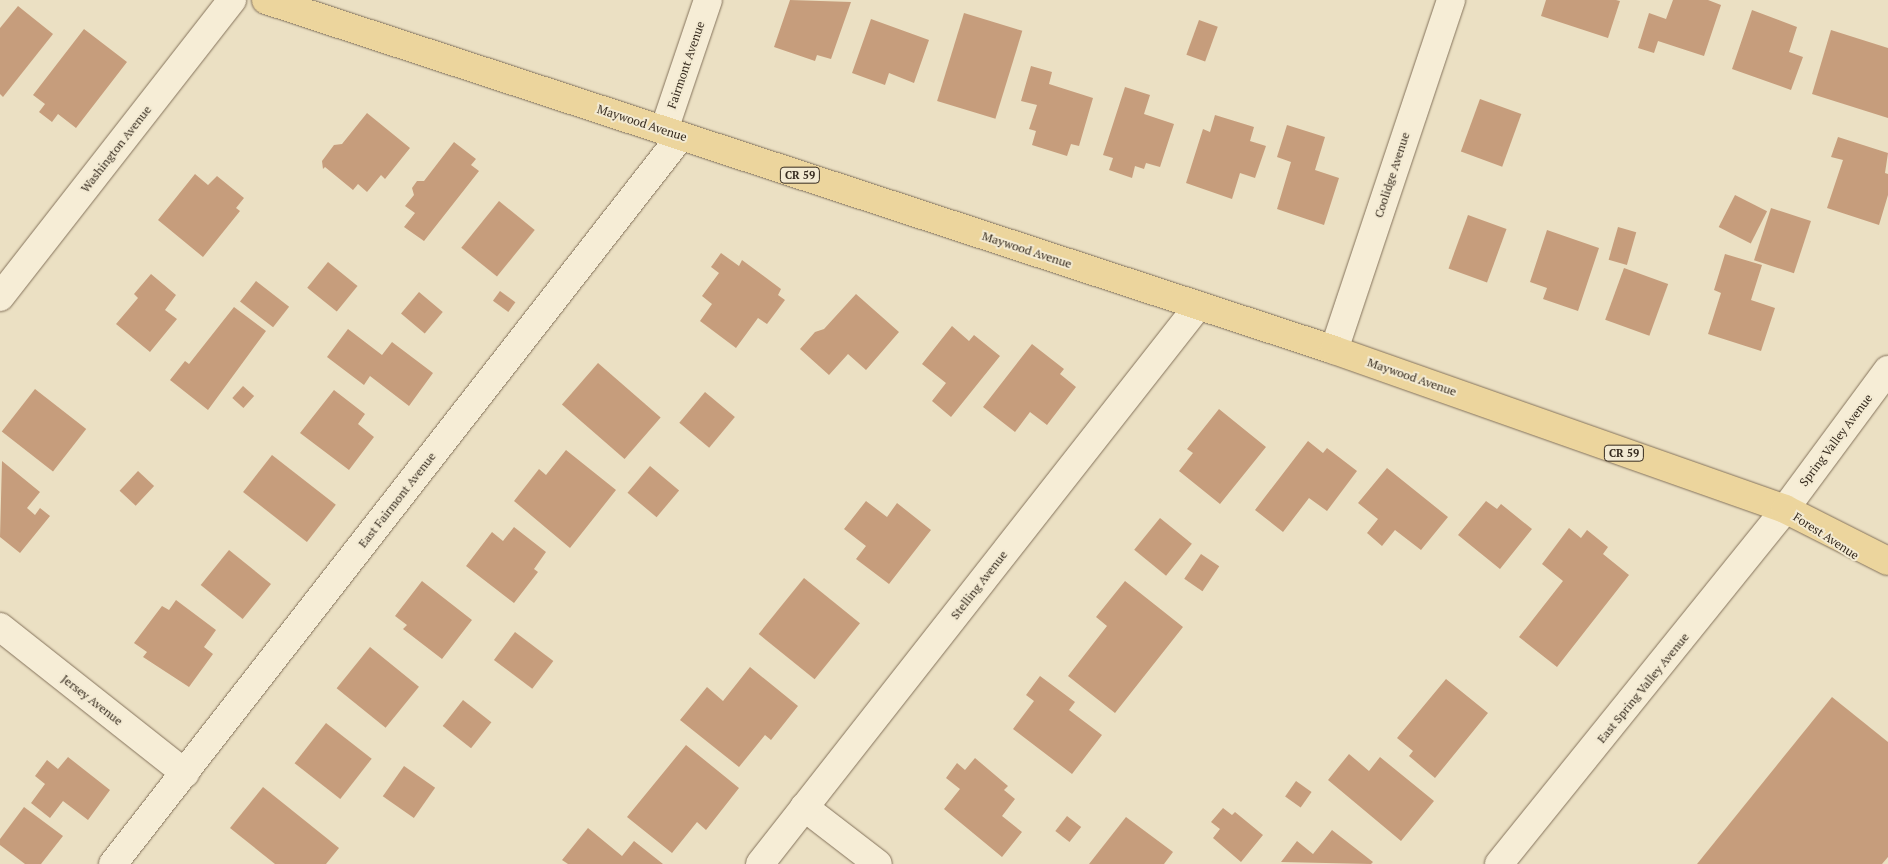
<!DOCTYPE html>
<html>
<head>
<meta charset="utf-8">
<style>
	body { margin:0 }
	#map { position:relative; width:1888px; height:864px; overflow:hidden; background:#ebe0c3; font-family:"PT Serif",serif }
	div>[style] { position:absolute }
	.building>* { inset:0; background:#c69d7c; transform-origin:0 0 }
	.roads { filter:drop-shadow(0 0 1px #84725b) drop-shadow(0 0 1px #84725b) }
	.minor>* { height:28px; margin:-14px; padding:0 14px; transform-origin:14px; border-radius:14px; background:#f6edd6 }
	.major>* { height:28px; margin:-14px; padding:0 14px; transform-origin:14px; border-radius:14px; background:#ecd59d }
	span { translate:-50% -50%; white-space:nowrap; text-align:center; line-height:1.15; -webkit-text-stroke:4px #f3ead2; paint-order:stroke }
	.shield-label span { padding:1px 4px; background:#f3ead2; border:1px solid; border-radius:4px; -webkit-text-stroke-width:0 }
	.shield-label { font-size:11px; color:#352a1e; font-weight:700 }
	.street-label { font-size:12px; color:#352a1e }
</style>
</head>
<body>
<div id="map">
	<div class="building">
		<div style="clip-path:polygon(790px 0,851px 2px,831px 59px,817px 55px,815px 61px,774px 47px)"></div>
		<div style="clip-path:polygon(1546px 0,1616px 0,1620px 1px,1608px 38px,1541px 16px)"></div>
		<div style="clip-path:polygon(1673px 0,1708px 0,1721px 5px,1704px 56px,1658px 41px,1654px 53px,1638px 48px,1649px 13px,1666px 19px)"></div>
		<div style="clip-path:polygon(18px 6px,53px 34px,3px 97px,0 94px,0 28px)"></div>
		<div style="clip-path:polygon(1752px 10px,1797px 27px,1789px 52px,1803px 57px,1791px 90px,1732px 69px)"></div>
		<div style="left:964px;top:13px;width:61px;height:92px;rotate:17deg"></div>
		<div style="clip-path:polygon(871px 19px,929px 40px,914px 83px,889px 73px,885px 85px,852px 73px)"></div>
		<div style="left:1199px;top:20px;width:20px;height:37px;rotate:20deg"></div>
		<div style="clip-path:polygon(84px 29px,127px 62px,76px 128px,58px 114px,52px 122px,39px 112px,45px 104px,33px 95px)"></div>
		<div style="clip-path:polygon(1831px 30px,1888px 48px,1888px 118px,1812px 94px)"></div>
		<div style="clip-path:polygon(1031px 66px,1052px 72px,1049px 84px,1093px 98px,1079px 146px,1071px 144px,1067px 156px,1032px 145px,1036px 131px,1029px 129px,1037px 105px,1021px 101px)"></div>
		<div style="clip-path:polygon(1125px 87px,1150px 95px,1144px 114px,1174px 124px,1160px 167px,1146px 163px,1144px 169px,1135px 166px,1132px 178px,1109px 170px,1113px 158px,1103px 155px)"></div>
		<div style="left:1480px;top:99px;width:44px;height:56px;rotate:20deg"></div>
		<div style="clip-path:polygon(367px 113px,410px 148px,385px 179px,381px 175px,367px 192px,358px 184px,353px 190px,325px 167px,323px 169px,322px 161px,334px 145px,342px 144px)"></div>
		<div style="clip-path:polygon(1215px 115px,1254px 127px,1250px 141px,1266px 146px,1255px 178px,1240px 173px,1232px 199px,1186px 183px,1203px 129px,1210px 132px)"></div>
		<div style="clip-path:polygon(1287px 125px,1325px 137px,1315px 170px,1339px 178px,1324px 225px,1277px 209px,1291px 162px,1277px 157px)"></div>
		<div style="clip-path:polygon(1838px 137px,1888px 153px,1885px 173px,1888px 174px,1888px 195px,1879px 225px,1827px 208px,1843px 160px,1831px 157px)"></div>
		<div style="clip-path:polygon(454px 142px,476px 159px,471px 165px,479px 171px,424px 241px,404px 227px,415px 213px,405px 206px,414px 195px,412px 188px,417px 181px,424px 181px)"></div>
		<div style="clip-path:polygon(195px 174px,208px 185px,217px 176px,244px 198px,236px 208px,240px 211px,203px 257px,158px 220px)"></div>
		<div style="left:1735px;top:195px;width:36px;height:36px;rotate:27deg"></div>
		<div style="left:499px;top:201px;width:46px;height:60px;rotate:39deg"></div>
		<div style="left:1771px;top:208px;width:42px;height:55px;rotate:18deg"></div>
		<div style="left:1468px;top:215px;width:41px;height:57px;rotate:20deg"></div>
		<div style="left:1618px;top:227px;width:19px;height:34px;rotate:16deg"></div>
		<div style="clip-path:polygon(1547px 230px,1599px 248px,1578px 311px,1543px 299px,1547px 288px,1530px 282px)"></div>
		<div style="clip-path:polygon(721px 253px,739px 266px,742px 260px,781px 289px,778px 295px,785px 300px,767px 324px,758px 318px,736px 348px,700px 321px,712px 304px,702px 296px,719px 273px,711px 267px)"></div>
		<div style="clip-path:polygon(1725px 254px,1762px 265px,1751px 300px,1775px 308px,1761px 351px,1708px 334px,1721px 293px,1714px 290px)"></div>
		<div style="left:328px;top:262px;width:38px;height:33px;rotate:39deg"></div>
		<div style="left:1624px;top:268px;width:47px;height:55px;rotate:20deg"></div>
		<div style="clip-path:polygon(151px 274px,176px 295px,165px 310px,177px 319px,150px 352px,116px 324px,138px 298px,134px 294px)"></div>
		<div style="left:256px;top:281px;width:42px;height:26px;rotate:38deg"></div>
		<div style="left:500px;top:291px;width:19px;height:12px;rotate:36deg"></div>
		<div style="left:419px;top:292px;width:31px;height:28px;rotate:40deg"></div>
		<div style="clip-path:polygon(856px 294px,899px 332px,866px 370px,848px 354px,829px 375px,800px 349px,815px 332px,824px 329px)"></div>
		<div style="clip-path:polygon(234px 307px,266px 331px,208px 410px,170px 380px,185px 361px,189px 364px)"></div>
		<div style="clip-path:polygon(952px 326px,969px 341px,974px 335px,1000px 356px,951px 417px,932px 401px,946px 383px,922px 364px)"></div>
		<div style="clip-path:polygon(348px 329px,382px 355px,392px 342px,433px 373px,409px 406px,370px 376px,364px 385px,327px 357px)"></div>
		<div style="clip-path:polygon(1032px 344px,1064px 369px,1060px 374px,1076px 387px,1047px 425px,1030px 412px,1015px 432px,983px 407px)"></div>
		<div style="left:598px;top:363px;width:83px;height:55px;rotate:41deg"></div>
		<div style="left:243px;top:386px;width:15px;height:16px;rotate:42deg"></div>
		<div style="left:35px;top:389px;width:65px;height:54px;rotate:38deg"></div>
		<div style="clip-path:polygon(334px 390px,365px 414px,358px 424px,374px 437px,349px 470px,300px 433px)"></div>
		<div style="left:705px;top:392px;width:39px;height:40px;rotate:40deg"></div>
		<div style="clip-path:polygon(1219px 409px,1266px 447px,1220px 504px,1179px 471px,1193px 453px,1187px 449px)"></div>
		<div style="clip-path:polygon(1308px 441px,1323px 453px,1327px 448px,1357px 471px,1327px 511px,1309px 498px,1283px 532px,1255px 510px)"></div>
		<div style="clip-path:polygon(566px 450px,616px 490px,570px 548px,514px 501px,539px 469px,546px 475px)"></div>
		<div style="left:272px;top:455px;width:81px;height:47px;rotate:38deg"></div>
		<div style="clip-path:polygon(2px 461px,40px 492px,27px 508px,35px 515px,40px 508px,50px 516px,20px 553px,0 537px)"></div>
		<div style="left:650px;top:466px;width:38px;height:35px;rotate:40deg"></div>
		<div style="clip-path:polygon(1387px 468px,1448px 517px,1421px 550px,1395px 530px,1382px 546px,1367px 533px,1378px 519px,1358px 503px)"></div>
		<div style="left:138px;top:471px;width:22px;height:27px;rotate:43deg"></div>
		<div style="clip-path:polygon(866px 501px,887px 517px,897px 503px,931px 530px,889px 584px,856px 559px,866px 546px,844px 529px)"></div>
		<div style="clip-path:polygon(1486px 501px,1497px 509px,1501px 504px,1532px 529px,1500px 569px,1458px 535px)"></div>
		<div style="left:1160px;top:518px;width:41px;height:41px;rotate:39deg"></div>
		<div style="clip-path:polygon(514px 527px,546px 552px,534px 569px,538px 572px,514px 603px,466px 566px,492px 532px,503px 541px)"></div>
		<div style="clip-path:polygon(1569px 528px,1581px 538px,1587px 530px,1608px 547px,1603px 554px,1629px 575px,1557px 667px,1519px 637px,1563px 581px,1542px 564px)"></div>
		<div style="left:229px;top:550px;width:54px;height:45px;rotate:39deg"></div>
		<div style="left:1201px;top:554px;width:22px;height:30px;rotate:34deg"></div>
		<div style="left:804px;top:578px;width:72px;height:72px;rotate:39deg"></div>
		<div style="clip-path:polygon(422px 581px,472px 620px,442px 659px,403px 629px,407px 625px,395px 616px)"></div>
		<div style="clip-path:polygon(1125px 581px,1183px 627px,1115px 713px,1068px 676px,1107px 626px,1096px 617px)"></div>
		<div style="clip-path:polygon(176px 600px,216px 630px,204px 647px,213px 654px,189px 687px,143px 657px,147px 652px,134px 643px,162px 606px,169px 610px)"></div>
		<div style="left:515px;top:632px;width:48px;height:35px;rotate:37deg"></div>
		<div style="left:370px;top:647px;width:63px;height:53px;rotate:39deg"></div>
		<div style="clip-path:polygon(750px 667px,798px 706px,771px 740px,765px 735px,739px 767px,680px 720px,707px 687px,723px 701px)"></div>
		<div style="clip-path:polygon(1040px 676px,1075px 702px,1069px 710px,1102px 735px,1072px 774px,1013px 729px,1034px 701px,1026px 695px)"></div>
		<div style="clip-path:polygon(1446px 679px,1488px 713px,1435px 778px,1409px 756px,1413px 751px,1397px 738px)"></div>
		<div style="clip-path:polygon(1832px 697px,1888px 742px,1888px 857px,1882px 864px,1697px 864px)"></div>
		<div style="left:463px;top:700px;width:36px;height:33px;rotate:38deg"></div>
		<div style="left:326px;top:723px;width:58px;height:51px;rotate:38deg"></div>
		<div style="clip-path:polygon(686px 745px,739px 788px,706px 830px,697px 822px,672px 853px,627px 817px)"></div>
		<div style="clip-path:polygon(1349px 754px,1369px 771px,1380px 757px,1434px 801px,1401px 841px,1328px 780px)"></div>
		<div style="clip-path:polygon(68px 757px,110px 790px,88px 820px,63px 801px,50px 818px,31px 803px,45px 784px,35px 776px,47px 760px,58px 769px)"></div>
		<div style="clip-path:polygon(975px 758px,1008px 786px,1004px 790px,1015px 799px,1002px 816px,1022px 832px,1002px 857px,944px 809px,960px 789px,946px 778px,957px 763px,965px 770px)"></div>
		<div style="left:404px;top:766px;width:38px;height:37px;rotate:35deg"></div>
		<div style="left:1296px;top:781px;width:19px;height:19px;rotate:35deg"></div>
		<div style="clip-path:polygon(263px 787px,339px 848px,326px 864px,275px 864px,230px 828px)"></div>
		<div style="clip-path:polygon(24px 807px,63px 836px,41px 864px,25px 864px,0 845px,0 839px)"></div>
		<div style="clip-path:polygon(1223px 808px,1232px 815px,1235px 812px,1263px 835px,1241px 862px,1213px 838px,1220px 829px,1211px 822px)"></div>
		<div style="left:1067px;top:816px;width:18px;height:19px;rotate:38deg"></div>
		<div style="clip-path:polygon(1126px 817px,1173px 852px,1164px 864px,1089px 864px)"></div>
		<div style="clip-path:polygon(588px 828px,622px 856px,634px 841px,663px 864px,568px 864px,562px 860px)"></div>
		<div style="clip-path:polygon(1332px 830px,1373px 862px,1371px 864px,1281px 862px,1297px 841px,1313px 854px)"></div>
	</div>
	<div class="roads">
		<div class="minor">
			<div style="left:664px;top:130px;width:137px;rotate:-71.3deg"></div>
			<div style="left:0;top:297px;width:377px;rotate:-52deg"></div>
			<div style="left:1334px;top:350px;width:369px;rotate:-71.5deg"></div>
			<div style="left:0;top:627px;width:236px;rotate:38.3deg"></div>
			<div style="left:804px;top:807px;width:93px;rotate:37.6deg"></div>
			<div style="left:113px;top:864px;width:923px;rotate:-52.04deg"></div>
			<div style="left:760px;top:864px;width:709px;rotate:-51.87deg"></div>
			<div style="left:1499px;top:864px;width:456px;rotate:-51.1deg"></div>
			<div style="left:1785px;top:509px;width:173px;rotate:-53.5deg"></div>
		</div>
		<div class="major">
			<div style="left:266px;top:0;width:1124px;rotate:18.14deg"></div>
			<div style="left:1334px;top:350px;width:478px;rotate:19.4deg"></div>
			<div style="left:1785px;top:509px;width:115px;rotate:26.8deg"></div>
		</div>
	</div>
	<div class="shield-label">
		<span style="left:800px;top:175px">CR 59</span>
		<span style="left:1624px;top:453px">CR 59</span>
	</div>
	<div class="street-label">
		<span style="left:686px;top:65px;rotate:-71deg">Fairmont Avenue</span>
		<span style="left:642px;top:123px;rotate:18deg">Maywood Avenue</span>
		<span style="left:116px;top:149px;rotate:-52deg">Washington Avenue</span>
		<span style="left:1392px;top:175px;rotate:-72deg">Coolidge Avenue</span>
		<span style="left:1027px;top:250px;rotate:18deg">Maywood Avenue</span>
		<span style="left:1412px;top:377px;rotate:19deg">Maywood Avenue</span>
		<span style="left:1836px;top:440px;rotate:-53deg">Spring Valley Avenue</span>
		<span style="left:397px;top:500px;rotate:-52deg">East Fairmont Avenue</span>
		<span style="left:1826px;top:536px;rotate:33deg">Forest Avenue</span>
		<span style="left:979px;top:585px;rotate:-52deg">Stelling Avenue</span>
		<span style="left:1643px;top:688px;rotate:-51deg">East Spring Valley Avenue</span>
		<span style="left:92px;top:700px;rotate:38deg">Jersey Avenue</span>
	</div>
</div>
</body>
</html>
